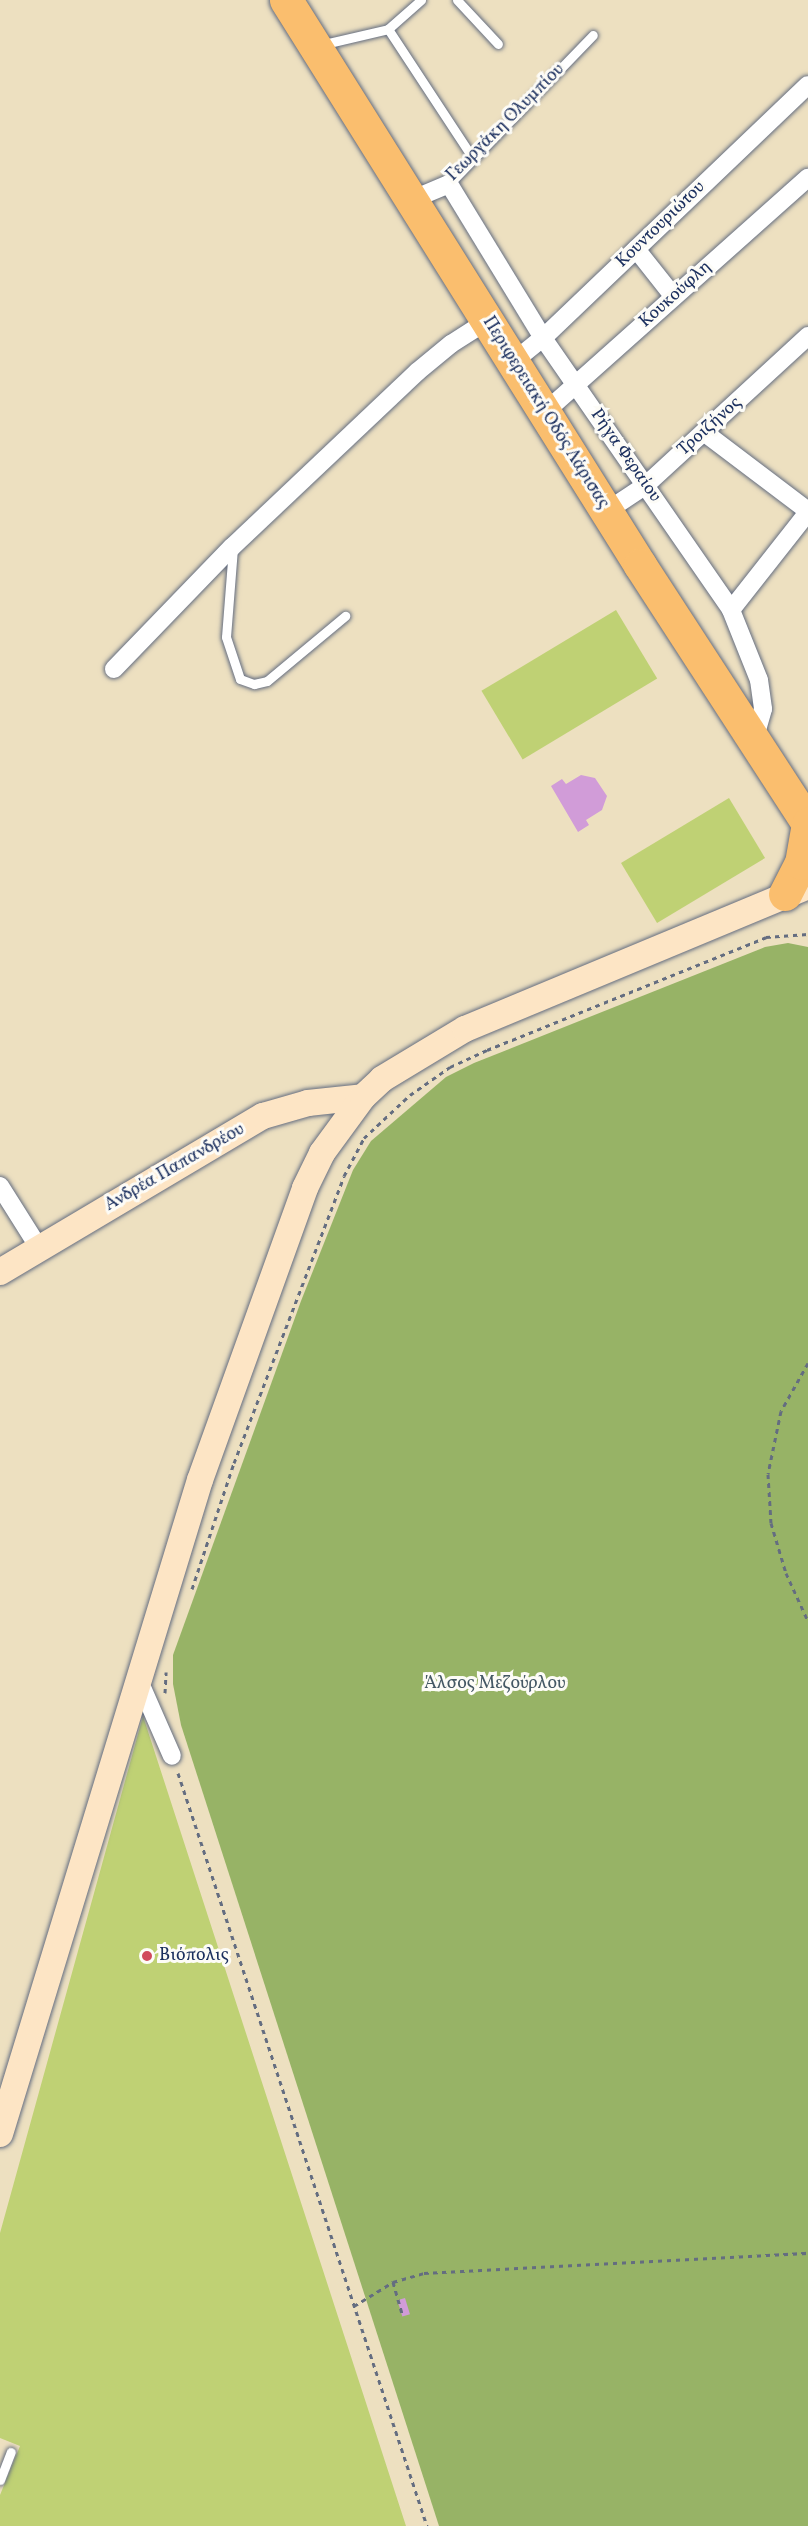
<!DOCTYPE html>
<html>
<head>
<meta charset="utf-8">
<style>
	body { margin:0 }
	#map { position:relative; width:808px; height:2526px; overflow:hidden; background:#ede0c0; font-family:Vollkorn,serif }
	div>[style] { position:absolute }
	.green>* { inset:0; background:#bfd174; transform-origin:0 0 }
	.forest>* { inset:0; background:#97b366 }
	.building>* { inset:0; background:#d19cd8; transform-origin:0 0 }
	.path>* { height:3px; margin-top:-1.5px; transform-origin:0; background:repeating-linear-gradient(90deg,#646d80 0 4.5px,transparent 0 9px) }
	.roads { filter:drop-shadow(0 0 2px #646d80) drop-shadow(0 0 2px #646d80) }
	.lane>* { height:9px; margin:-4.5px; padding:0 4.5px; transform-origin:4.5px; border-radius:4.5px; background:#fff }
	.street>* { height:18px; margin:-9px; padding:0 9px; transform-origin:9px; border-radius:9px; background:#fff }
	.secondary>* { height:26px; margin:-13px; padding:0 13px; transform-origin:13px; border-radius:13px; background:#fde5c5 }
	.highway>* { height:33px; margin:-16.5px; padding:0 16.5px; transform-origin:16.5px; border-radius:16.5px; background:#fabe6e }
	.dots>* { width:16px; height:16px; translate:-50% -50%; box-sizing:border-box; border:3px solid #fdfcf7; border-radius:50% }
	span { translate:-50% -50%; white-space:nowrap; text-align:center; line-height:1.15; -webkit-text-stroke:6px #fdfcf7; paint-order:stroke }
	.street-label { font-size:18px; color:#1b2f5e }
	.park-label { font-size:18px; color:#445864 }
	.poi-label { font-size:18px; color:#1b2f5e }
	.left { translate:0 -50%; text-align:left }
</style>
</head>
<body>
<div id="map">
	<div class="green">
		<div style="left:616px;top:610px;width:80px;height:157px;rotate:59deg"></div>
		<div style="left:729px;top:798px;width:70px;height:126px;rotate:59deg"></div>
		<div style="clip-path:polygon(143px 1716px,406px 2526px,0 2526px,0 2495px,20px 2446px,0 2438px,0 2233px)"></div>
	</div>
	<div class="forest">
		<div style="clip-path:polygon(788px 943px,808px 947px,808px 2526px,439px 2526px,181px 1725px,173px 1684px,173px 1655px,301px 1301px,353px 1170px,371px 1141px,446px 1077px,474px 1063px,765px 947px)"></div>
	</div>
	<div class="building">
		<div style="clip-path:polygon(581px 775px,595px 778px,607px 796px,602px 810px,586px 820px,589px 825px,578px 832px,551px 786px,562px 779px,566px 784px)"></div>
		<div style="left:405px;top:2298px;width:17px;height:8px;rotate:73deg"></div>
	</div>
	<div class="path">
		<div style="left:808px;top:1363px;width:55px;rotate:119.4deg"></div>
		<div style="left:781px;top:1411px;width:64px;rotate:101.7deg"></div>
		<div style="left:768px;top:1474px;width:49px;rotate:86.5deg"></div>
		<div style="left:771px;top:1523px;width:52px;rotate:73.3deg"></div>
		<div style="left:786px;top:1573px;width:53px;rotate:65.4deg"></div>
		<div style="left:192px;top:1589px;width:133px;rotate:-71.6deg"></div>
		<div style="left:234px;top:1463px;width:307px;rotate:-69deg"></div>
		<div style="left:344px;top:1176px;width:43px;rotate:-62.2deg"></div>
		<div style="left:364px;top:1138px;width:63px;rotate:-43.1deg"></div>
		<div style="left:410px;top:1095px;width:49px;rotate:-35deg"></div>
		<div style="left:450px;top:1067px;width:41px;rotate:-24.7deg"></div>
		<div style="left:487px;top:1050px;width:301px;rotate:-22deg"></div>
		<div style="left:766px;top:937px;width:42px;rotate:-4.1deg"></div>
		<div style="left:165px;top:1693px;width:21px;rotate:-87deg"></div>
		<div style="left:178px;top:1773px;width:793px;rotate:71.7deg"></div>
		<div style="left:393px;top:2282px;width:33px;rotate:74deg"></div>
		<div style="left:354px;top:2306px;width:46px;rotate:-31.6deg"></div>
		<div style="left:393px;top:2282px;width:32px;rotate:-16deg"></div>
		<div style="left:424px;top:2273px;width:385px;rotate:-3deg"></div>
	</div>
	<div class="roads">
		<div class="lane">
			<div style="left:457px;top:0;width:60px;rotate:47deg"></div>
			<div style="left:388px;top:29px;width:153px;rotate:56.7deg"></div>
			<div style="left:320px;top:45px;width:70px;rotate:-13.2deg"></div>
			<div style="left:388px;top:29px;width:44px;rotate:-41.3deg"></div>
			<div style="left:449px;top:184px;width:207px;rotate:-46deg"></div>
			<div style="left:233px;top:548px;width:89px;rotate:94.5deg"></div>
			<div style="left:226px;top:637px;width:44px;rotate:71.6deg"></div>
			<div style="left:240px;top:679px;width:15px;rotate:20deg"></div>
			<div style="left:254px;top:684px;width:13px;rotate:-13deg"></div>
			<div style="left:267px;top:681px;width:102px;rotate:-39.8deg"></div>
			<div style="left:0;top:2480px;width:30px;rotate:-69deg"></div>
		</div>
		<div class="street">
			<div style="left:411px;top:200px;width:41px;rotate:-22.8deg"></div>
			<div style="left:449px;top:184px;width:180px;rotate:58.6deg"></div>
			<div style="left:543px;top:338px;width:331px;rotate:55.3deg"></div>
			<div style="left:731px;top:610px;width:75px;rotate:68.2deg"></div>
			<div style="left:759px;top:680px;width:29px;rotate:82deg"></div>
			<div style="left:763px;top:709px;width:32px;rotate:106deg"></div>
			<div style="left:636px;top:249px;width:61px;rotate:51.6deg"></div>
			<div style="left:513px;top:362px;width:38px;rotate:-39deg"></div>
			<div style="left:543px;top:338px;width:366px;rotate:-43.7deg"></div>
			<div style="left:545px;top:412px;width:352px;rotate:-41.7deg"></div>
			<div style="left:705px;top:433px;width:129px;rotate:37.1deg"></div>
			<div style="left:607px;top:511px;width:47px;rotate:-33.7deg"></div>
			<div style="left:646px;top:485px;width:220px;rotate:-42.6deg"></div>
			<div style="left:731px;top:610px;width:125px;rotate:-51.8deg"></div>
			<div style="left:114px;top:669px;width:170px;rotate:-46deg"></div>
			<div style="left:232px;top:547px;width:255px;rotate:-43.4deg"></div>
			<div style="left:417px;top:372px;width:44px;rotate:-39.5deg"></div>
			<div style="left:451px;top:344px;width:43px;rotate:-32.6deg"></div>
			<div style="left:0;top:1186px;width:73px;rotate:57.8deg"></div>
			<div style="left:137px;top:1676px;width:87px;rotate:66.4deg"></div>
		</div>
		<div class="secondary">
			<div style="left:0;top:1272px;width:306px;rotate:-30.7deg"></div>
			<div style="left:263px;top:1116px;width:47px;rotate:-16.1deg"></div>
			<div style="left:308px;top:1103px;width:55px;rotate:-6.2deg"></div>
			<div style="left:0;top:2134px;width:684px;rotate:-73deg"></div>
			<div style="left:200px;top:1480px;width:310px;rotate:-70.2deg"></div>
			<div style="left:305px;top:1188px;width:39px;rotate:-64deg"></div>
			<div style="left:322px;top:1153px;width:69px;rotate:-53.8deg"></div>
			<div style="left:363px;top:1097px;width:26px;rotate:-43deg"></div>
			<div style="left:382px;top:1079px;width:97px;rotate:-31.1deg"></div>
			<div style="left:465px;top:1029px;width:372px;rotate:-22.6deg"></div>
		</div>
		<div class="highway">
			<div style="left:286px;top:0;width:667px;rotate:57.93deg"></div>
			<div style="left:640px;top:565px;width:309px;rotate:57deg"></div>
			<div style="left:785px;top:894px;width:35px;rotate:-63deg"></div>
			<div style="left:801px;top:863px;width:40px;rotate:-80deg"></div>
		</div>
	</div>
	<div class="dots">
		<div style="left:147px;top:1956px;background:#d1495b"></div>
	</div>
	<div class="street-label">
		<span style="left:506px;top:123px;rotate:-45deg">Γεωργάκη Ολυμπίου</span>
		<span style="left:661px;top:225px;rotate:-44deg">Κουντουριώτου</span>
		<span style="left:676px;top:295px;rotate:-42deg">Κουκούφλη</span>
		<span style="left:545px;top:413px;rotate:58deg">Περιφερειακή Οδός Λάρισας</span>
		<span style="left:710px;top:427px;rotate:-42deg">Τρoιζήνος</span>
		<span style="left:625px;top:456px;rotate:55deg">Ρήγα Φεραίου</span>
		<span style="left:175px;top:1168px;rotate:-30deg">Ανδρέα Παπανδρέου</span>
	</div>
	<div class="park-label">
		<span style="left:495px;top:1684px">Άλσος Μεζούρλου</span>
	</div>
	<div class="poi-label">
		<span class="left" style="left:159px;top:1956px">Βιόπολις</span>
	</div>
</div>
</body>
</html>
